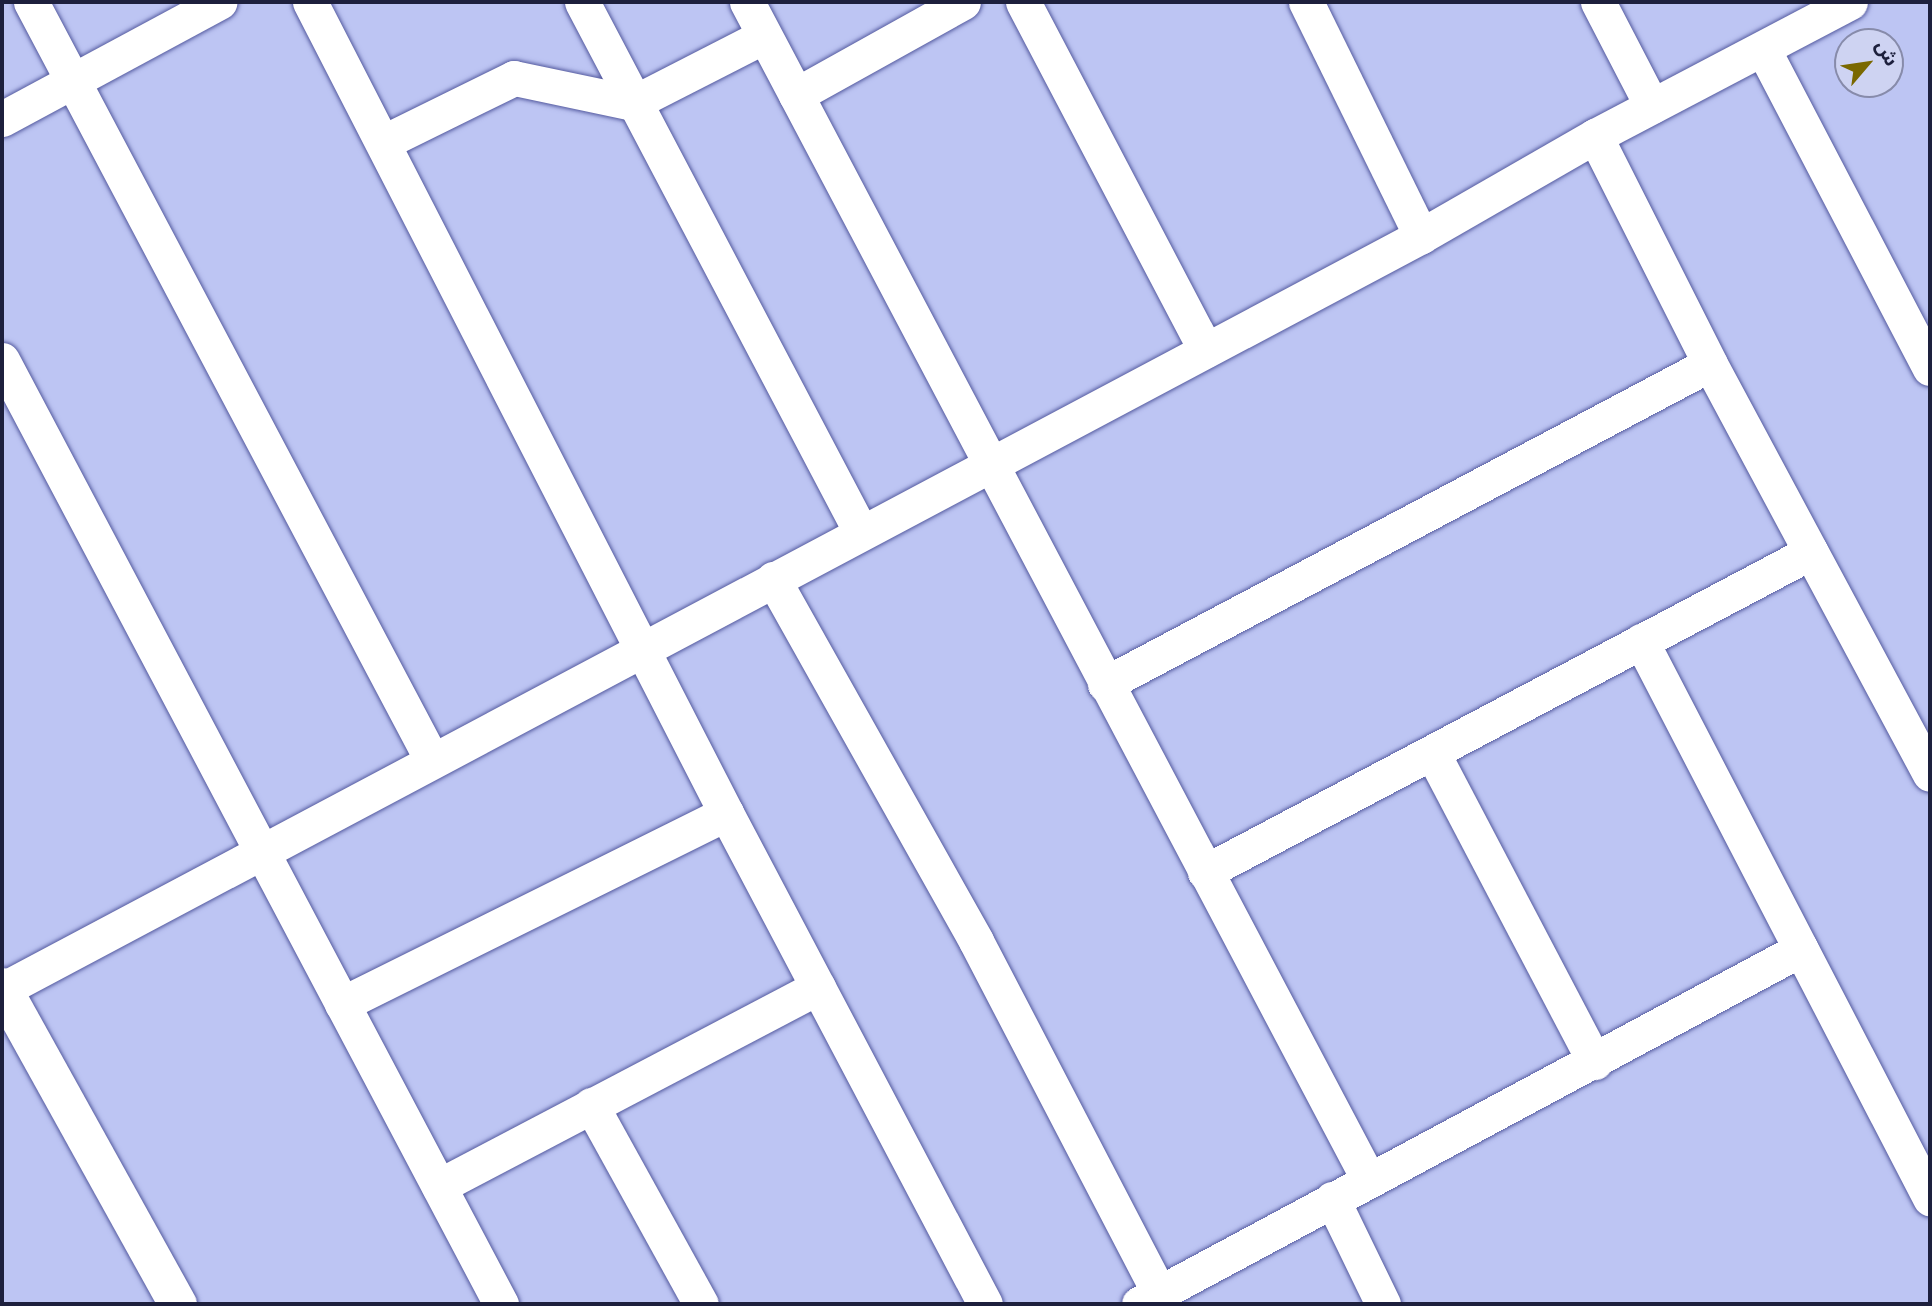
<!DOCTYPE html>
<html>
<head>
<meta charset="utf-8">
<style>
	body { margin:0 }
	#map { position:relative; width:1932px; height:1306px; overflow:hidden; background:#bdc5f3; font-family:"Alegreya Sans","Noto Sans Arabic",sans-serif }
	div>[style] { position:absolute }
	.roads { filter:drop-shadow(0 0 2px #545a9f) drop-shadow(0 0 2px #545a9f) }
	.street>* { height:35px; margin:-17.5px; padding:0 17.5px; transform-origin:17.5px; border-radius:17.5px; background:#fff }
	.secondary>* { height:38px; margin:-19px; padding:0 19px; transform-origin:19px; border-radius:19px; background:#fff }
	span { translate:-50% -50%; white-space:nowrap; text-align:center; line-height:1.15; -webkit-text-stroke:7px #ced3f2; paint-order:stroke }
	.frame { position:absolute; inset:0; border:4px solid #1d203d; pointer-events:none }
	.north { position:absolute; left:1834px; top:28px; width:70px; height:70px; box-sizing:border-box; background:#ced3f2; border:2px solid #878baa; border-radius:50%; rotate:61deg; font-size:19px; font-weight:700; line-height:28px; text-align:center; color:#1d203d }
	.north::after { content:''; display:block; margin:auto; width:24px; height:32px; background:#7a6800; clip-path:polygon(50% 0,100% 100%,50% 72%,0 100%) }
</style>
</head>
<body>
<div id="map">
	<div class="roads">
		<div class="street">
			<div style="left:31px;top:2px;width:855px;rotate:62.12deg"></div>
			<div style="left:310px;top:2px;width:911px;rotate:62.84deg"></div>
			<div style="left:726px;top:813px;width:555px;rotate:62.19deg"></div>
			<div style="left:582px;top:2px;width:599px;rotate:62.24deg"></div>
			<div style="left:747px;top:2px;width:1332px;rotate:62.17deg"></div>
			<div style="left:1023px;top:2px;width:393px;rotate:62.3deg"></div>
			<div style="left:1306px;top:2px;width:261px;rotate:63.8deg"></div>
			<div style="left:1598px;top:2px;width:117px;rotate:62.6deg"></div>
			<div style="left:1763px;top:49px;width:360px;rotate:62.4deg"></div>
			<div style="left:796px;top:95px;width:191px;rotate:-29.1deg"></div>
			<div style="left:2px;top:119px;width:247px;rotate:-28.3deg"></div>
			<div style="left:1595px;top:136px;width:255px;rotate:63.2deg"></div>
			<div style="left:1710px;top:364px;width:465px;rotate:61.8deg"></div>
			<div style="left:384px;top:142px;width:145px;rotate:-26.2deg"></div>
			<div style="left:514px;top:78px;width:122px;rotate:11.9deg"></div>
			<div style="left:633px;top:103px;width:147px;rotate:-27.1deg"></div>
			<div style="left:2px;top:360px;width:1068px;rotate:62.14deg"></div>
			<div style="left:773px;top:579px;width:415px;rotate:60.7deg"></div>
			<div style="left:976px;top:941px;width:397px;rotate:62.5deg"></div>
			<div style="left:1641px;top:641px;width:628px;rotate:62.58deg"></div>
			<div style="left:1105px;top:684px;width:684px;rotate:-27.88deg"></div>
			<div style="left:1433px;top:754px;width:348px;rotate:62.3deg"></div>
			<div style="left:1205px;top:872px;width:685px;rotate:-27.84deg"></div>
			<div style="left:2px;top:990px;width:1607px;rotate:-27.98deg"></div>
			<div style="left:1421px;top:236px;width:201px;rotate:-29.9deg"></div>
			<div style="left:1595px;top:136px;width:288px;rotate:-27.7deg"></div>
			<div style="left:342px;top:1004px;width:429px;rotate:-26.4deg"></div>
			<div style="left:591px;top:1105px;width:227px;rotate:61.1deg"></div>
			<div style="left:439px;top:1186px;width:428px;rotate:-27.7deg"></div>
			<div style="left:1332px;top:1199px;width:117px;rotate:64.1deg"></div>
			<div style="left:1139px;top:1304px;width:751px;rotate:-28.2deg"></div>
		</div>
		<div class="secondary">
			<div style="left:2px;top:987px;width:363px;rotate:61deg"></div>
		</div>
	</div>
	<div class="frame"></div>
	<div class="north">ش</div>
</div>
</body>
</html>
